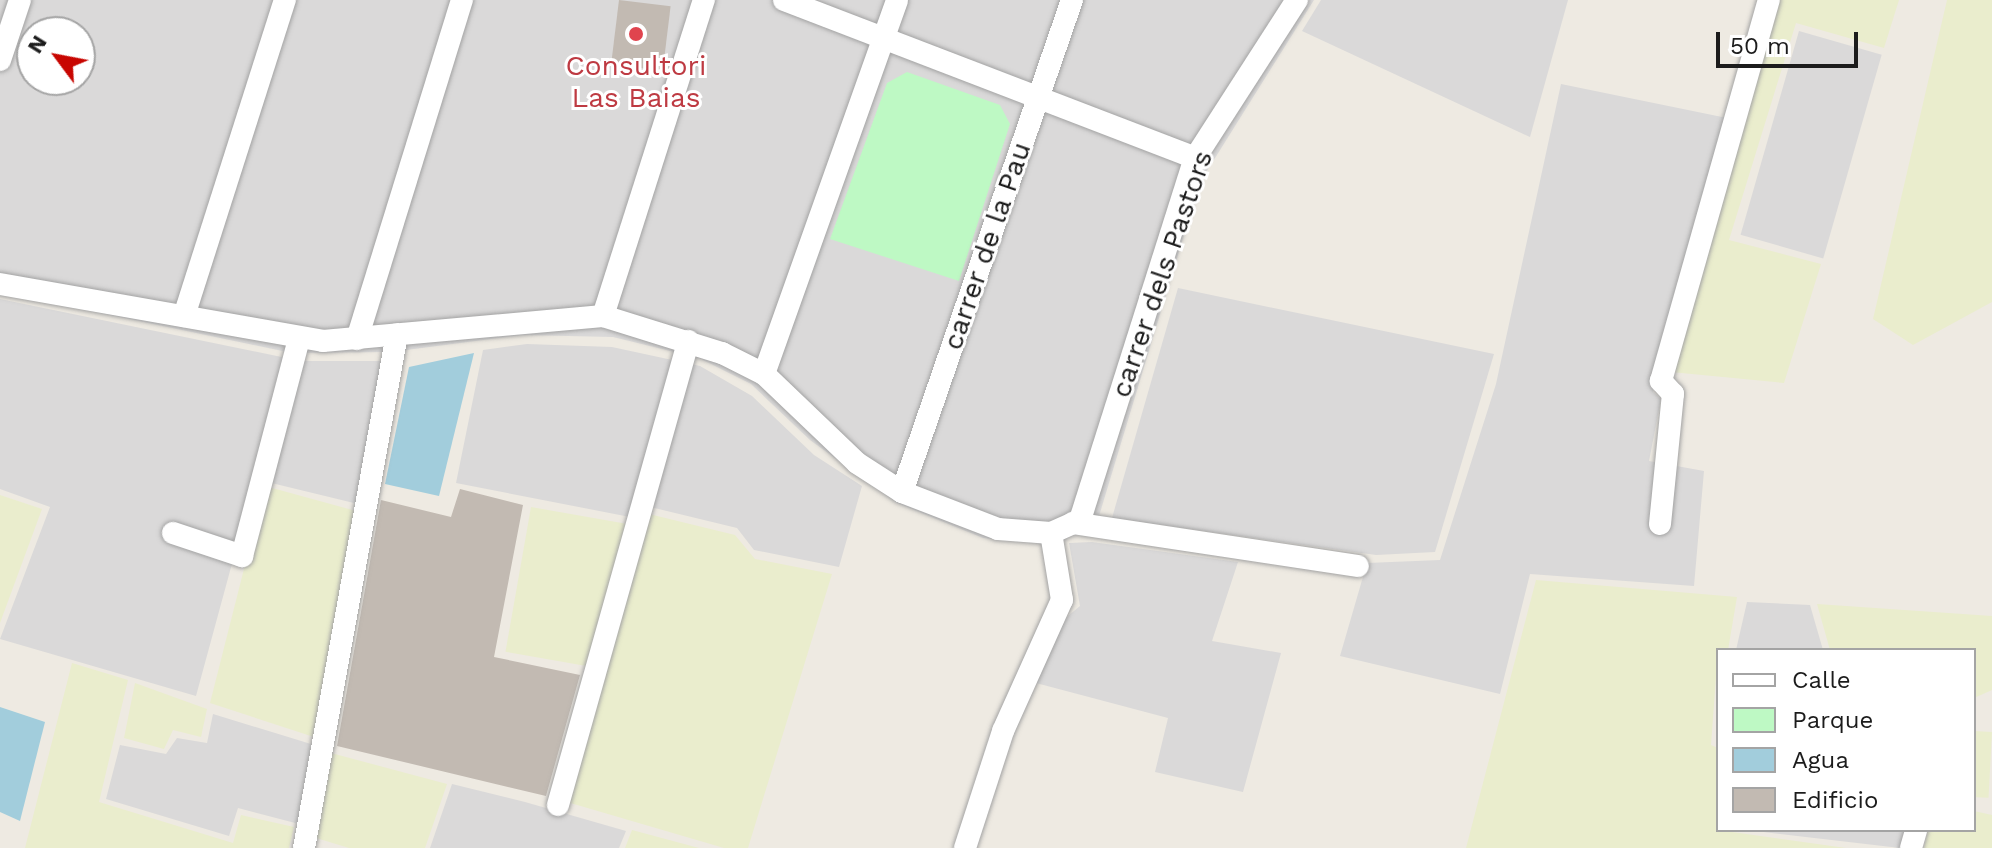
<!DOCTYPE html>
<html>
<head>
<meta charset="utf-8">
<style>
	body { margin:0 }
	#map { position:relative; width:1992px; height:848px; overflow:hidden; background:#eeeae2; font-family:"Work Sans",sans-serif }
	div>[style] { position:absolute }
	.residential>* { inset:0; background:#dad9d9; transform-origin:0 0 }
	.farmland>* { inset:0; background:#eaedcd; transform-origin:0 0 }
	.park>* { inset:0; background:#bef9c4 }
	.water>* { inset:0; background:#a2cddc }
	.building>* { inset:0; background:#c2bab2; transform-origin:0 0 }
	.roads { filter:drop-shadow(0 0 2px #a3a3a3) drop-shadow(0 0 2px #a3a3a3) }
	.minor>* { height:22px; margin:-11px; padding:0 11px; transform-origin:11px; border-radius:11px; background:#fff }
	.dots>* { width:22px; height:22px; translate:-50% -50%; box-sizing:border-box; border:4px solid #fff; border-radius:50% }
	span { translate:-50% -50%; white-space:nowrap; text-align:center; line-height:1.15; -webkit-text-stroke:6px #fff; paint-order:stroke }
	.health-label { font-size:28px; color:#be3a42 }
	.street-label { font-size:28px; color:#1c1c1c }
	.legend { position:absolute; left:1716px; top:648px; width:260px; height:184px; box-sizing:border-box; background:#fff; border:2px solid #a4a4a4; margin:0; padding:10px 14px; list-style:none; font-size:24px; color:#1c1c1c }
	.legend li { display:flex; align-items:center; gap:16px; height:40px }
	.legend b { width:40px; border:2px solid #a4a4a4 }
	.north { position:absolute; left:16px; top:16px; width:80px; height:80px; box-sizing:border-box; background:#fff; border:2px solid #a4a4a4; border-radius:50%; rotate:302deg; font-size:22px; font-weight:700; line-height:32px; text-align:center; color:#1c1c1c }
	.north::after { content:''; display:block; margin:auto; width:28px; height:36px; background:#c80601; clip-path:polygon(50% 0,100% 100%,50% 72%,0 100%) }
	.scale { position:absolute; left:1716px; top:32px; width:142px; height:36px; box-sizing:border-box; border:4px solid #1c1c1c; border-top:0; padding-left:10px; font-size:24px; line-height:28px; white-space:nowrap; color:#1c1c1c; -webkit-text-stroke:6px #fff; paint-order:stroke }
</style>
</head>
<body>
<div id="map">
	<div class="residential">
		<div style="clip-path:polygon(evenodd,0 0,1314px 0,1200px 182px,1099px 516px,1044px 544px,983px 538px,897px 503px,810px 440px,751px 384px,699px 358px,613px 337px,522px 335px,391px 352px,292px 353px,0 292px,0 0,32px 32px,80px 32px,80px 80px,32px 80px,32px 32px)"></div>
		<div style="clip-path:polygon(1321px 0,1568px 0,1530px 137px,1302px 31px)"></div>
		<div style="left:1799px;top:31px;width:86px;height:212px;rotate:16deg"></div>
		<div style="clip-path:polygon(1561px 84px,1727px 118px,1653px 392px,1661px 399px,1649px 461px,1704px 471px,1694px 586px,1530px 574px,1500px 694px,1340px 656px,1367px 563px,1440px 560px,1496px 384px)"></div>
		<div style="clip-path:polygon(1178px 288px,1494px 354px,1435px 552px,1376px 555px,1112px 518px)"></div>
		<div style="clip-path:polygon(0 299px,301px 361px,382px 361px,358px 504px,255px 479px,196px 696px,0 639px,50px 507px,0 489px)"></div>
		<div style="clip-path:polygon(527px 344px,612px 347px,700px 366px,752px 396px,814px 455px,862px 486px,839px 567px,754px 550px,737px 528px,638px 504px,630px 517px,456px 483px,483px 350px)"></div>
		<div style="clip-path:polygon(1092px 542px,1238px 562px,1212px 641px,1281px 653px,1243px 792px,1155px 772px,1168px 718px,1036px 683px,1062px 621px,1080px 606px,1069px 543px)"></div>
		<div style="clip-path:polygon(1747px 602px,1810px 605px,1823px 650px,1736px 650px)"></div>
		<div style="clip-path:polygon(213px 714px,311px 744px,299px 824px,238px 808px,229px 836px,106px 799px,120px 745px,166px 754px,177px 738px,207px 743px)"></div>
		<div style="clip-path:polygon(452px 784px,525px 802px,626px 831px,619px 848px,430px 848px)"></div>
		<div style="clip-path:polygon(1747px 830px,1905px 830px,1900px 848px)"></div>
	</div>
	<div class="farmland">
		<div style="clip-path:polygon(1773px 0,1899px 0,1884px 48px,1796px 23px,1729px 240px,1821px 264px,1784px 383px,1671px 372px)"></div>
		<div style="clip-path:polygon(1947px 0,1992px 0,1992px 302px,1913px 345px,1873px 319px)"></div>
		<div style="clip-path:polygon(265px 486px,356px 511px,317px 738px,210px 703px)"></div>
		<div style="clip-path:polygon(0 495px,42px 509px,0 623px)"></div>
		<div style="left:531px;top:507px;width:98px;height:147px;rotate:10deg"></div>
		<div style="clip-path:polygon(649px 514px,735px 535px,755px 559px,832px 574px,748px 848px,724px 848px,567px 802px)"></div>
		<div style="clip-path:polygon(1536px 580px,1737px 597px,1728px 650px,1718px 650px,1711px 745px,1718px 748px,1718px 830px,1846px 848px,1466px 848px)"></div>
		<div style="clip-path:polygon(1817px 604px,1992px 616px,1992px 690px,1974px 698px,1974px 650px,1830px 650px)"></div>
		<div style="clip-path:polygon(72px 663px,128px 680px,99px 802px,233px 843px,241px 815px,294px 827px,289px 848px,25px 848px)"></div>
		<div style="clip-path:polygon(135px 683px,207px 709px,201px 737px,173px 730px,164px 749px,124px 738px)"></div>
		<div style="left:1974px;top:731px;width:18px;height:66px;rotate:3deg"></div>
		<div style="clip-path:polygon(331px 753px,447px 784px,425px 848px,349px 848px,313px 837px)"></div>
		<div style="clip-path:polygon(1974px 811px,1992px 815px,1992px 848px,1924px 848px,1928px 830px,1974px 830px)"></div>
		<div style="clip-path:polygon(632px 830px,699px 848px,625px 848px)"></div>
	</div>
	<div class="park">
		<div style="clip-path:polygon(907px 72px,1000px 105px,1010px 124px,959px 281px,830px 239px,887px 83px)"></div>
	</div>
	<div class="water">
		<div style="clip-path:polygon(474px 353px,439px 496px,385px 484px,409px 367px)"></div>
		<div style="clip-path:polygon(0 707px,45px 722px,20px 821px,0 812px)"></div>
	</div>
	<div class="building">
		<div style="left:619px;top:0;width:52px;height:65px;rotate:7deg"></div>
		<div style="clip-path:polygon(460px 489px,523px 505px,494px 657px,580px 675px,546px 796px,337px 746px,381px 500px,451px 517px)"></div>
	</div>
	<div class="roads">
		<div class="minor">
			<div style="left:784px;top:0;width:440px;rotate:21deg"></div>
			<div style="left:0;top:60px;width:63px;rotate:-71.6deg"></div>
			<div style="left:0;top:284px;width:328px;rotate:10deg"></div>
			<div style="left:323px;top:341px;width:281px;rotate:-5.1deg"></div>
			<div style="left:603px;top:316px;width:125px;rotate:17.3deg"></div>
			<div style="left:722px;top:353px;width:47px;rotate:26.6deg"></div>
			<div style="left:764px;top:374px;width:129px;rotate:43.7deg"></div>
			<div style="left:857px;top:463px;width:54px;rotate:32.8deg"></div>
			<div style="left:902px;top:492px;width:103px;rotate:21.1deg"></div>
			<div style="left:998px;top:529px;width:53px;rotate:4.3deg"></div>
			<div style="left:1051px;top:533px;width:32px;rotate:-24deg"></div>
			<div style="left:1080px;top:520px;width:380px;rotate:-72.4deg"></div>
			<div style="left:1195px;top:158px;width:188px;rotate:-57.2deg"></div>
			<div style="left:184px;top:316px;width:332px;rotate:-72.3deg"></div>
			<div style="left:603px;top:316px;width:332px;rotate:-72.3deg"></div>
			<div style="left:357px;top:339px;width:355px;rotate:-72.8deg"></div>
			<div style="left:764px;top:374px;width:397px;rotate:-70.4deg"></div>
			<div style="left:902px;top:492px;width:521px;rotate:-70.94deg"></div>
			<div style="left:1073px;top:523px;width:288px;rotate:8.6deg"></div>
			<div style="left:1660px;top:524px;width:131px;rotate:-84.3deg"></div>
			<div style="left:1673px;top:394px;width:18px;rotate:-133deg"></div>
			<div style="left:1661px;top:381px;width:396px;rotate:-74.2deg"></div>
			<div style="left:173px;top:533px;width:73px;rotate:18.4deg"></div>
			<div style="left:242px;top:556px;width:224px;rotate:-75.3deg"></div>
			<div style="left:558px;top:805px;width:482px;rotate:-74.3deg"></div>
			<div style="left:304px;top:848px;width:522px;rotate:-79.74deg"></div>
			<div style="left:965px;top:848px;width:123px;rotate:-72deg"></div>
			<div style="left:1003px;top:731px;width:144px;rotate:-65.8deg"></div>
			<div style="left:1062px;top:600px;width:68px;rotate:-99.3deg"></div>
			<div style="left:1911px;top:848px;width:19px;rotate:-74deg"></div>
		</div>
	</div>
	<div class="dots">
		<div style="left:636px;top:34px;background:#e0444e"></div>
	</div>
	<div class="health-label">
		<span style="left:636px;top:82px">Consultori<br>Las Baias</span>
	</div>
	<div class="street-label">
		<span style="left:987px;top:246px;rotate:-71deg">carrer de la Pau</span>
		<span style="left:1162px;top:274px;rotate:-71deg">carrer dels Pastors</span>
	</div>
	<ul class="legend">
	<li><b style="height:10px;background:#fff"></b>Calle</li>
	<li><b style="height:22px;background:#bef9c4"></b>Parque</li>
	<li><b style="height:22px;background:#a2cddc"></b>Agua</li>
	<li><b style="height:22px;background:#c2bab2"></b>Edificio</li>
	</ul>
	<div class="north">N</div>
	<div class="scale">50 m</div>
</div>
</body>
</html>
